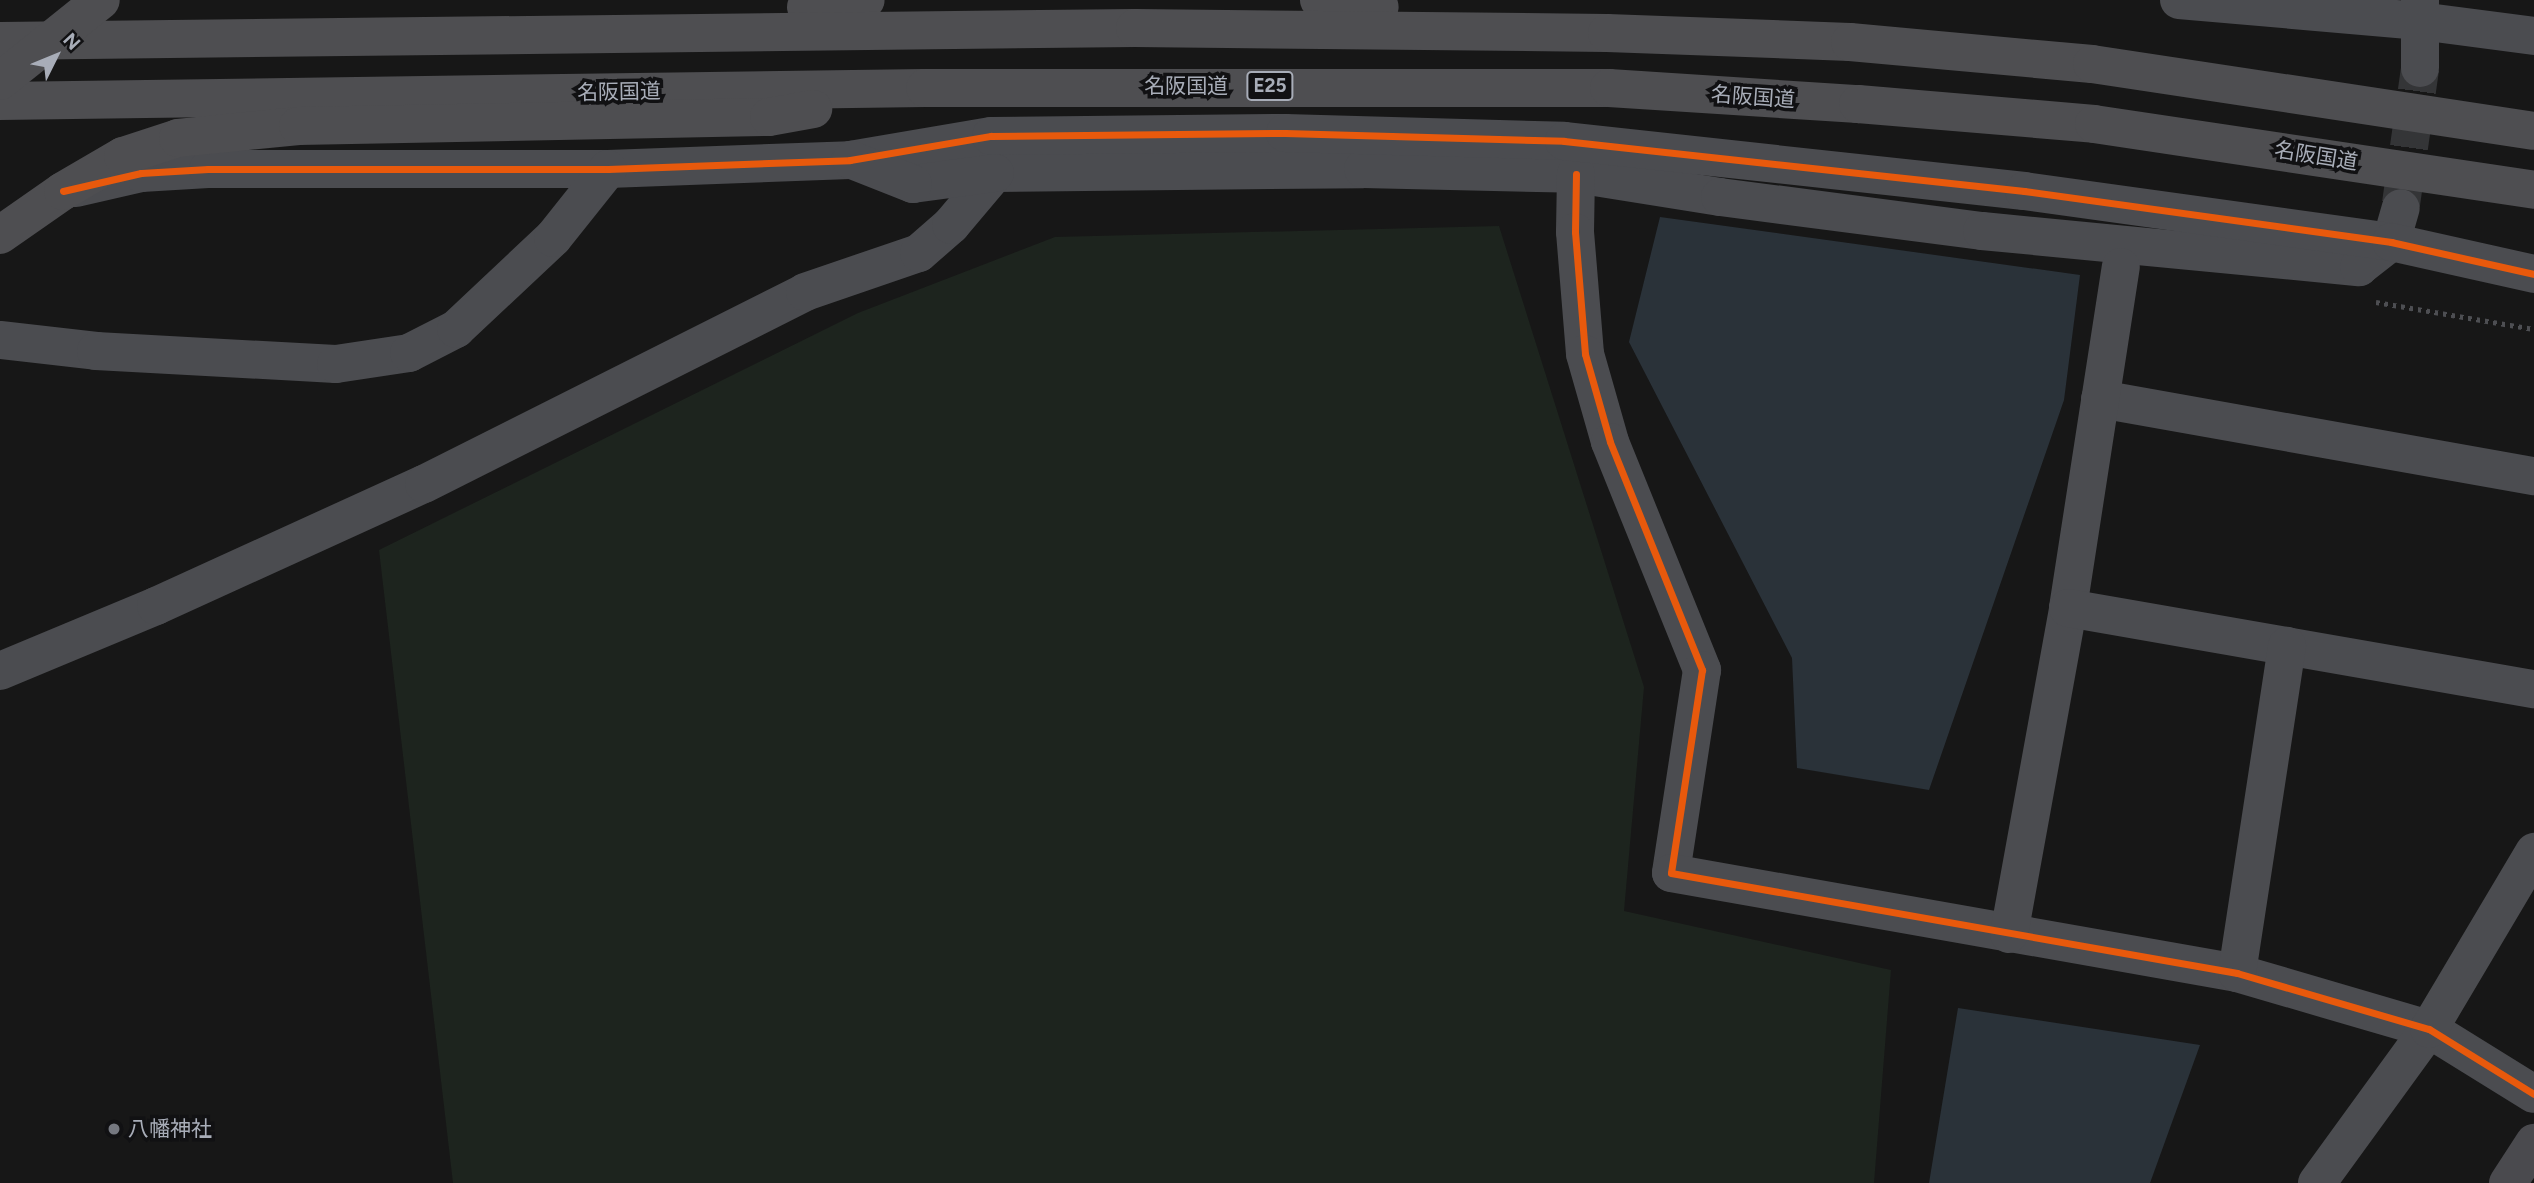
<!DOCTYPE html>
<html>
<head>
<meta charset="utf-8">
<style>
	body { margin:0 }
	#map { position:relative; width:2534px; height:1183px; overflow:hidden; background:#171717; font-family:Figtree,"Noto Sans JP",sans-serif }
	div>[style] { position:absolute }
	.green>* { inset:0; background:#1d241e }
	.water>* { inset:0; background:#2a3239 }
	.street-tunnel>* { height:38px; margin-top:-19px; transform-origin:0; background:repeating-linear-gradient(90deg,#343537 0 38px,transparent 0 57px) }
	.path>* { height:4.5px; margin-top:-2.25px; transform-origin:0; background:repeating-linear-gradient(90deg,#4d4e52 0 3.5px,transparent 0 8.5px) }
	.street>* { height:38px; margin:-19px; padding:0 19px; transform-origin:19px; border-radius:19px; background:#4b4c50 }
	.secondary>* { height:38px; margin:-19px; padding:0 19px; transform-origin:19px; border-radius:19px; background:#4a4a4e }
	.highway>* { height:38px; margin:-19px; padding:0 19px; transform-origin:19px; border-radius:19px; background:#4e4e51 }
	.highway-bridge>* { height:38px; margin:-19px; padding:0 19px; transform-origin:19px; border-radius:19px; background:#4e4e51 }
	.cycleway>* { height:7px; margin:-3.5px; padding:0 3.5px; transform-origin:3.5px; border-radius:3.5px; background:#e8590c }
	.dots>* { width:19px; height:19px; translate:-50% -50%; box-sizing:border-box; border:4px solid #111113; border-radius:50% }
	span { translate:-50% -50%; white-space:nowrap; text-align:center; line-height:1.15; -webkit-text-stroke:7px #111113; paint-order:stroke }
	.shield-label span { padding:2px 5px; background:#111113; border:2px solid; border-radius:5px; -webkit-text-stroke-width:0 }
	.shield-label { font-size:19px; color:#a8adb8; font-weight:700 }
	.street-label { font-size:21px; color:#a8adb8 }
	.poi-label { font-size:21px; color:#a8adb8 }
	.left { translate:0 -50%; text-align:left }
	.north { position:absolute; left:21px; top:21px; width:70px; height:70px; -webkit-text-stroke:5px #111113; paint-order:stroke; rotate:47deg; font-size:19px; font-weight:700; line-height:28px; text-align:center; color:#a8adb8 }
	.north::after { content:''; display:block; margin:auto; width:24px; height:32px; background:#a8adb8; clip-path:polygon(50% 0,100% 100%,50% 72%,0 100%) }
</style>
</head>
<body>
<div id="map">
	<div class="green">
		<div style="clip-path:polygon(1499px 226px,1644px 687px,1624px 911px,1891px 970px,1874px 1183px,453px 1183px,379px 550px,858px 313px,1055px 237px)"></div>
	</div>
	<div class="water">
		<div style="clip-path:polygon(1660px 217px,2080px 275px,2064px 400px,1929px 790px,1797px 768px,1792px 658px,1629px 342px)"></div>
		<div style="clip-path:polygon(1958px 1008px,2200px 1045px,2150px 1183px,1929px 1183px)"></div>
	</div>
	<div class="street-tunnel">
		<div style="left:2401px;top:204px;width:137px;rotate:-82deg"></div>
	</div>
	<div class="path">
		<div style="left:2376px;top:302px;width:160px;rotate:9.7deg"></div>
	</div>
	<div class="street">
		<div style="left:2179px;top:0;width:242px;rotate:5deg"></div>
		<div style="left:2420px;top:21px;width:115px;rotate:7.5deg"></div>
		<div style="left:2420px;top:68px;width:68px;rotate:-90deg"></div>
		<div style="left:995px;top:173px;width:368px;rotate:-0.6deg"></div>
		<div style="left:1363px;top:169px;width:213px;rotate:1.3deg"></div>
		<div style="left:1576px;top:174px;width:146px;rotate:9.1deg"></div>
		<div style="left:1720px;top:197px;width:264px;rotate:7.4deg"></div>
		<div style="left:1982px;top:231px;width:379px;rotate:5.5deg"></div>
		<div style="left:2359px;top:267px;width:41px;rotate:-38deg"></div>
		<div style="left:2391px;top:242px;width:35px;rotate:-74deg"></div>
		<div style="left:1576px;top:174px;width:58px;rotate:91deg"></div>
		<div style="left:1575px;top:232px;width:122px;rotate:85.3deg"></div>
		<div style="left:1585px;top:354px;width:91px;rotate:74.1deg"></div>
		<div style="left:1610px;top:442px;width:246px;rotate:68deg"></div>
		<div style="left:1702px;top:670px;width:205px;rotate:98.7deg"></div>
		<div style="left:1671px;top:873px;width:575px;rotate:10.02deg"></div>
		<div style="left:2237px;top:973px;width:200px;rotate:16.3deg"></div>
		<div style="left:2429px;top:1029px;width:123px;rotate:31.8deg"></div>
		<div style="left:76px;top:188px;width:67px;rotate:-13deg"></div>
		<div style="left:141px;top:173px;width:67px;rotate:-3.4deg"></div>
		<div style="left:208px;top:169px;width:400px"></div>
		<div style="left:608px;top:169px;width:242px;rotate:-2.1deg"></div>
		<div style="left:850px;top:160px;width:143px;rotate:-9.7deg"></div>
		<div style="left:991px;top:136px;width:294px;rotate:-0.6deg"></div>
		<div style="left:1285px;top:133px;width:279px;rotate:1.6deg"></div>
		<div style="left:1564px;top:141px;width:463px;rotate:6.2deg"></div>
		<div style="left:2024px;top:191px;width:371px;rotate:7.9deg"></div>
		<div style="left:2391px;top:242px;width:147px;rotate:12.6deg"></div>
		<div style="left:0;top:340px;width:97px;rotate:6.5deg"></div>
		<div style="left:96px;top:351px;width:240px;rotate:3.1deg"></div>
		<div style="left:336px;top:364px;width:74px;rotate:-8.6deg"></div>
		<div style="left:409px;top:353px;width:53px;rotate:-27.1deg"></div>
		<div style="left:456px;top:329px;width:133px;rotate:-43.2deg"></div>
		<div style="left:553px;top:238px;width:88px;rotate:-51.4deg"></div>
		<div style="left:2100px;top:399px;width:441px;rotate:10.1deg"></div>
		<div style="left:2068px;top:608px;width:345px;rotate:-81.2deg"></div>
		<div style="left:0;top:671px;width:169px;rotate:-22.6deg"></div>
		<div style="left:156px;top:606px;width:294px;rotate:-24.5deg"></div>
		<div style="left:424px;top:484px;width:427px;rotate:-26.7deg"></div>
		<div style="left:805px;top:292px;width:120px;rotate:-18.9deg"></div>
		<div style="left:919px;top:253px;width:43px;rotate:-41.2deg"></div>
		<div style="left:951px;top:225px;width:68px;rotate:-49.8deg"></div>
		<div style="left:995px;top:173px;width:83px;rotate:172.4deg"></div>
		<div style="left:913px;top:184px;width:66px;rotate:-158.5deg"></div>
		<div style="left:2009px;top:934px;width:331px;rotate:-79.7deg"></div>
		<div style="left:2068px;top:608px;width:473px;rotate:9.9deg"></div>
		<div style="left:2237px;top:973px;width:331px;rotate:-81.3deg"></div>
		<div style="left:2317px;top:1183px;width:190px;rotate:-54deg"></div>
		<div style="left:2429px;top:1029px;width:206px;rotate:-59.3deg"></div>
	</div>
	<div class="secondary">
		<div style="left:2508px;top:1183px;width:48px;rotate:-57deg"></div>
	</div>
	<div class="highway">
		<div style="left:1319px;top:0;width:61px;rotate:6.5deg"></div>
		<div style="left:806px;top:7px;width:60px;rotate:-6.7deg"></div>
		<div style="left:0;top:41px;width:1135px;rotate:-0.66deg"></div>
		<div style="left:1135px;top:28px;width:472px;rotate:0.6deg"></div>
		<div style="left:1607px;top:33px;width:243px;rotate:2.1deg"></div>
		<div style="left:1850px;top:42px;width:243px;rotate:5.2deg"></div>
		<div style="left:2092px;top:64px;width:447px;rotate:8.6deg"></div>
		<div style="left:0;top:101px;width:925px;rotate:-0.81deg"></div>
		<div style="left:925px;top:88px;width:684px"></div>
		<div style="left:1609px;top:88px;width:250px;rotate:3.7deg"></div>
		<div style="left:1858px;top:104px;width:237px;rotate:4.8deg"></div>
		<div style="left:2094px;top:124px;width:445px;rotate:8.5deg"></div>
		<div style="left:0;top:235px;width:77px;rotate:-34.9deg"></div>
		<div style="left:63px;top:191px;width:69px;rotate:-30.3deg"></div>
		<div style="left:123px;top:156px;width:58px;rotate:-18.1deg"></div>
		<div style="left:178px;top:138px;width:121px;rotate:-5.7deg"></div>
		<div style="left:298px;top:126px;width:471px;rotate:-1.1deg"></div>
		<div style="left:769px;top:117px;width:45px;rotate:-10.3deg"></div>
	</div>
	<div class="highway-bridge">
		<div style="left:0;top:81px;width:129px;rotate:-38.7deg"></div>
	</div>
	<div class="cycleway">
		<div style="left:1576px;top:174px;width:58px;rotate:91deg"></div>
		<div style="left:1575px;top:232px;width:122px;rotate:85.3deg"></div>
		<div style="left:1585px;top:354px;width:91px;rotate:74.1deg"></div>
		<div style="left:1610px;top:442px;width:246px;rotate:68deg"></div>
		<div style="left:1702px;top:670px;width:205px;rotate:98.7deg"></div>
		<div style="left:1671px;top:873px;width:575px;rotate:10.02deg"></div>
		<div style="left:2237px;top:973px;width:200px;rotate:16.3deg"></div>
		<div style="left:2429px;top:1029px;width:123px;rotate:31.8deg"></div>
		<div style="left:63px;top:191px;width:80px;rotate:-13deg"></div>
		<div style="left:141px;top:173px;width:67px;rotate:-3.4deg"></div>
		<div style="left:208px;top:169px;width:400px"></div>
		<div style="left:608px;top:169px;width:242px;rotate:-2.1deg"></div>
		<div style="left:850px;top:160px;width:143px;rotate:-9.7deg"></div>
		<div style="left:991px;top:136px;width:294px;rotate:-0.6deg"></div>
		<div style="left:1285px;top:133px;width:279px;rotate:1.6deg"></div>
		<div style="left:1564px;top:141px;width:463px;rotate:6.2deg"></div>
		<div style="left:2024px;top:191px;width:371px;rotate:7.9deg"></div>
		<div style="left:2391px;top:242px;width:147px;rotate:12.6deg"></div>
	</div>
	<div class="dots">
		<div style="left:114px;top:1129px;background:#757880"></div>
	</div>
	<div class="shield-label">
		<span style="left:1270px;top:86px">E25</span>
	</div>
	<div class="street-label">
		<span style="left:1186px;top:86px">名阪国道</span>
		<span style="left:619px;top:92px;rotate:-1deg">名阪国道</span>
		<span style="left:1753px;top:97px;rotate:4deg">名阪国道</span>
		<span style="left:2316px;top:156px;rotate:9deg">名阪国道</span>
	</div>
	<div class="poi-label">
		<span class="left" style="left:128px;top:1129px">八幡神社</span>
	</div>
	<div class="north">N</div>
</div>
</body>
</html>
